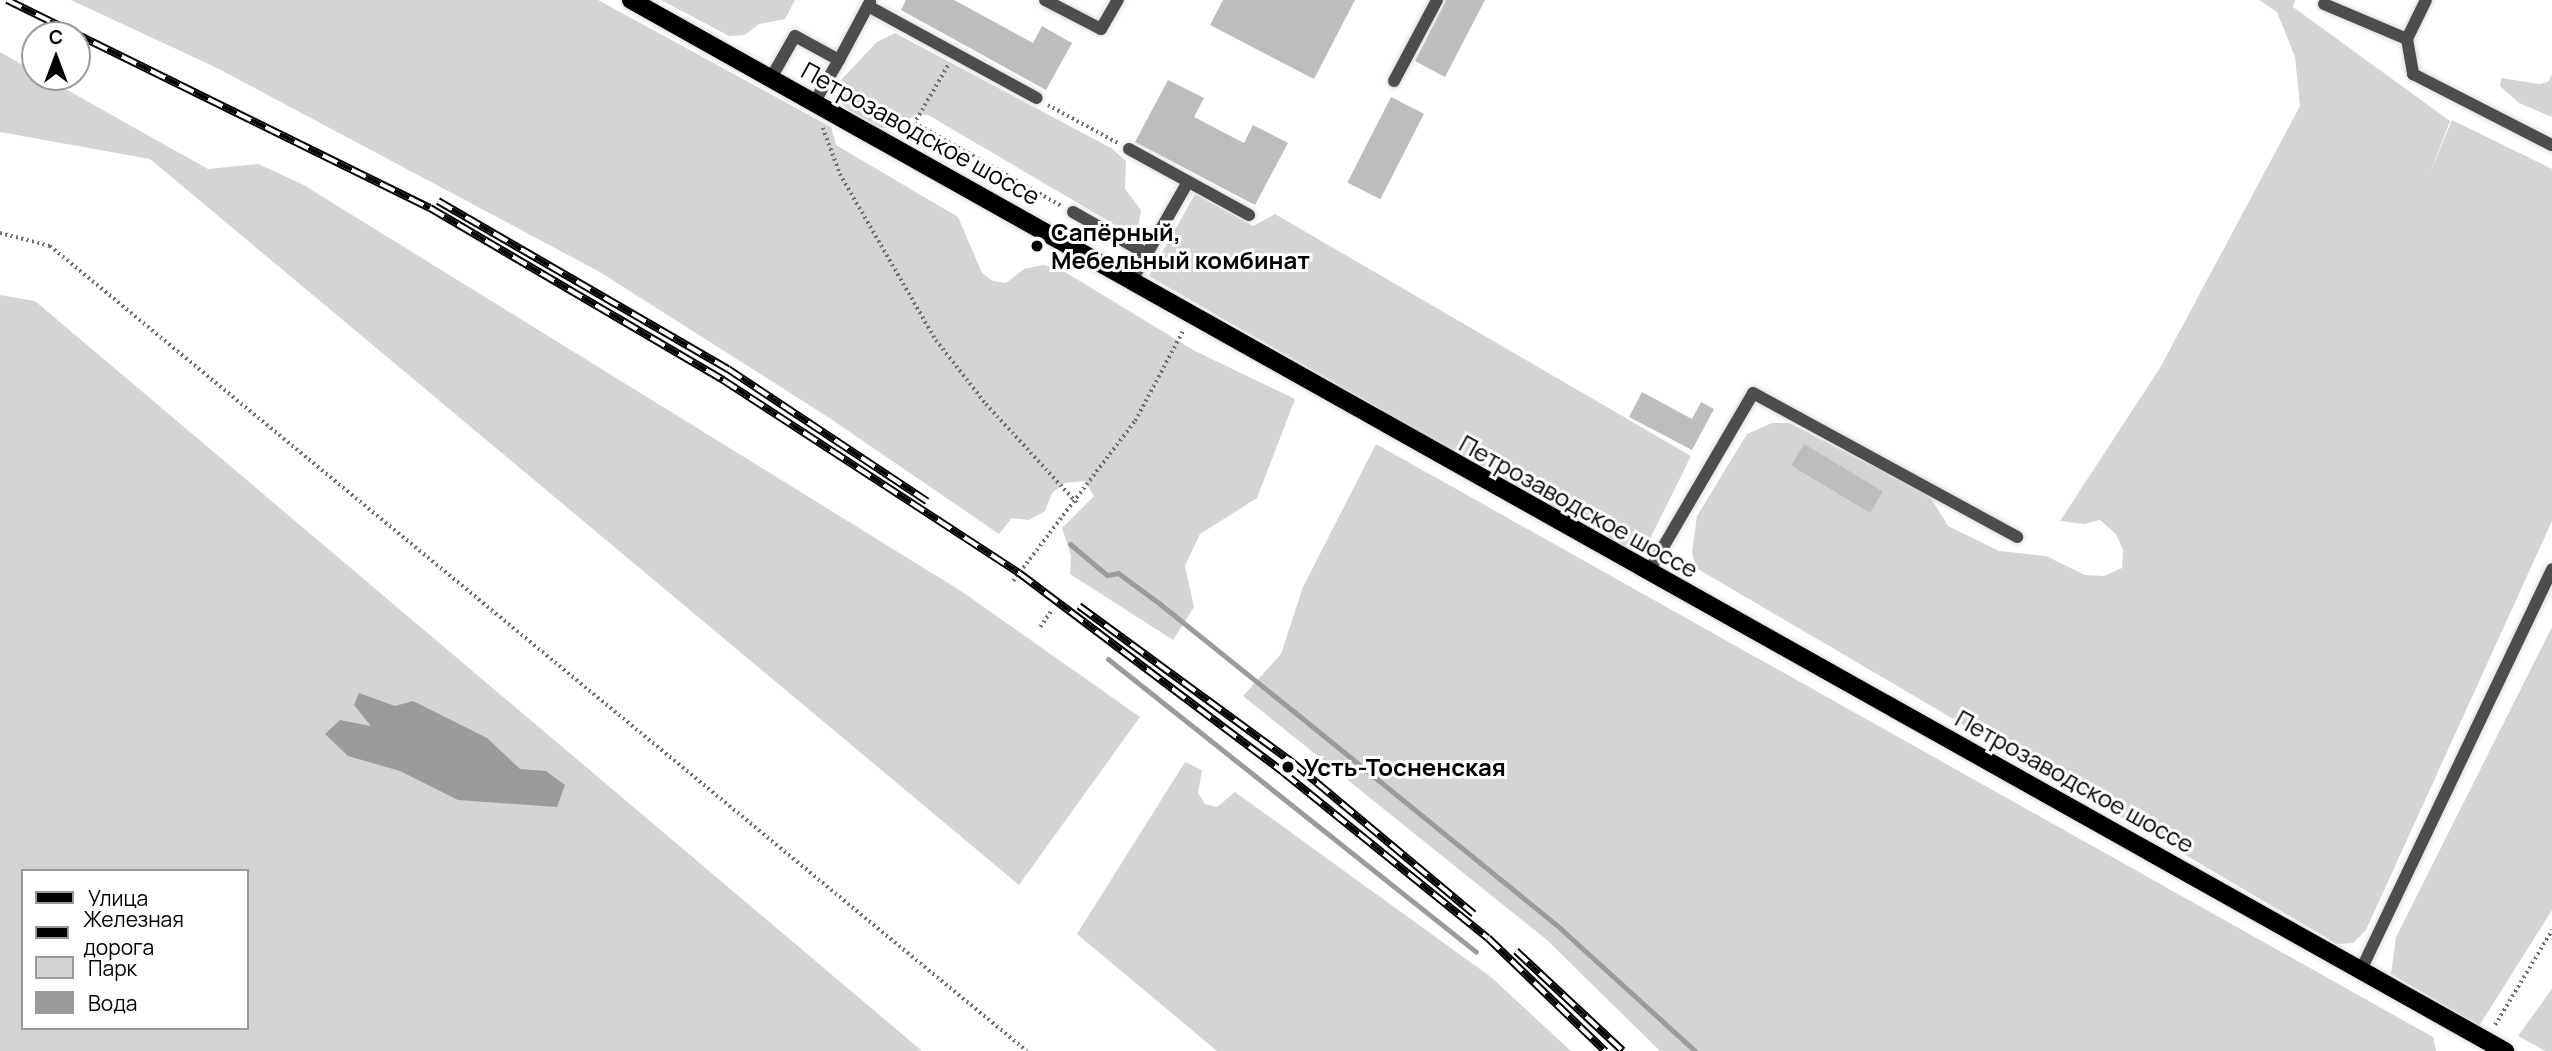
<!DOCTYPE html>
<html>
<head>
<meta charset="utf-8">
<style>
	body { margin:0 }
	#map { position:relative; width:2552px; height:1051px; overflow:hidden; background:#fff; font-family:Manrope,sans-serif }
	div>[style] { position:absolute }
	.green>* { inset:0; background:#d4d4d4 }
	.water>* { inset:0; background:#9b9b9b }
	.stream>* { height:5px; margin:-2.5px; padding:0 2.5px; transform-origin:2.5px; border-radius:2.5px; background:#9b9b9b }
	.building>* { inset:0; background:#bdbdbd; transform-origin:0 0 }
	.path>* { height:3.5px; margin-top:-1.75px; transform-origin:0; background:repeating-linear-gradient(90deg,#6f6f6f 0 2px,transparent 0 5.5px) }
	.roads { filter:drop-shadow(0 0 2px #dbdbdb) drop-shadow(0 0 2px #dbdbdb) }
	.minor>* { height:12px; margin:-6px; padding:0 6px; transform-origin:6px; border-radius:6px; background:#4d4d4d }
	.major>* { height:18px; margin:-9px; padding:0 9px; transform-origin:9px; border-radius:9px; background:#000 }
	.rail>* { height:8px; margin-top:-4px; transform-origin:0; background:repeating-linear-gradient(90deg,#fff 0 16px,#000 0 32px); box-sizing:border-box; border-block:2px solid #000 }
	.dots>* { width:19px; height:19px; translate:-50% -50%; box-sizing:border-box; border:4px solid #fff; border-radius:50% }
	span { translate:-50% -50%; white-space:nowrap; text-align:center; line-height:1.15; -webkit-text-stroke:6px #fff; paint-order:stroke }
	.street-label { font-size:24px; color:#000 }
	.poi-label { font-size:24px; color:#000; font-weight:700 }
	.left { translate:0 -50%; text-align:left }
	.legend { position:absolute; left:21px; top:869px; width:228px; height:161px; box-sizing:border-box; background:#fff; border:2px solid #999; margin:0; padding:9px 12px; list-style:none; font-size:21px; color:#000 }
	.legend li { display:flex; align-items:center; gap:14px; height:35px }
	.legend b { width:35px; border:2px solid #999 }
	.north { position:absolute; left:21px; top:21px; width:70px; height:70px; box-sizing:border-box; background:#fff; border:2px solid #999; border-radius:50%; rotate:0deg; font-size:19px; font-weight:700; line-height:28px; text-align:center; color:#000 }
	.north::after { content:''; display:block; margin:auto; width:24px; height:32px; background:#000; clip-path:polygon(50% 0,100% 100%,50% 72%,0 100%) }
</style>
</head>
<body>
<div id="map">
	<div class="green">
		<div style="clip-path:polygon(71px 0,598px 0,831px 127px,836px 145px,958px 217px,982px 273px,993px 281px,1006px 283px,1024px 269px,1043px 265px,1060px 269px,1195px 351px,1295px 399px,1257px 498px,1200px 534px,1185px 566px,1194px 607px,1173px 640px,1070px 574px,1071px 555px,1062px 528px,1094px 496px,1085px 481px,1065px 483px,1052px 493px,1045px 511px,1029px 520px,1012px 518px,999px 534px,828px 417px,598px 271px,217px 68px)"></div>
		<div style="clip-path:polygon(661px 0,795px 0,785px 19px,759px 24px,745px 35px,729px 36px)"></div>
		<div style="clip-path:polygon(2259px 0,2295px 0,2293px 7px,2450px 121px,2430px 173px,2452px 120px,2552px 169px,2552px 521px,2366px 930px,2353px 943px,2337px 944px,1696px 568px,1692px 552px,1697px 516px,1747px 434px,1772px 423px,1789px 423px,1929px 495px,1948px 526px,1999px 551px,2046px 556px,2085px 575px,2104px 576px,2122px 568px,2123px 550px,2116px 534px,2100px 520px,2084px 524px,2060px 521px,2160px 368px,2300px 106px,2295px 57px,2277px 12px)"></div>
		<div style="clip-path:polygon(895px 33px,1111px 148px,1126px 161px,1125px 189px,1141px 210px,1138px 228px,1131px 233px,1117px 226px,928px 115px,916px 114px,897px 128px,881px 128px,849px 110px,837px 99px,839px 82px,877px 42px)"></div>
		<div style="clip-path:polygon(0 52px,35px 72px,35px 77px,44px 77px,208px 169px,258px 164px,302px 184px,961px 591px,1140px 717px,1019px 885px,150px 159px,0 132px)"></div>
		<div style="clip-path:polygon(2552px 74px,2552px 117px,2519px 103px,2500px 86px,2501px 78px,2539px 84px,2548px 82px)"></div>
		<div style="clip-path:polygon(1195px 194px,1253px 226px,1275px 214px,1691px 456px,1646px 547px,1633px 555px,1149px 276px)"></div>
		<div style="clip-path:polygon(evenodd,0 295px,35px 301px,922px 1051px,0 1051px,0 295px,23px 871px,247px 871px,247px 1028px,23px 1028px,23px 871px)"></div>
		<div style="clip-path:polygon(1376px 444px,2433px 1037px,2436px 1051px,1660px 1051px,1547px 940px,1243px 696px,1281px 654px,1303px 587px)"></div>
		<div style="clip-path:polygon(2552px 627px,2552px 910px,2479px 1026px,2391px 974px,2396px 937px)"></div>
		<div style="clip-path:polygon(1185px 762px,1202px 770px,1198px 793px,1205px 804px,1217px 807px,1235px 792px,1491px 977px,1571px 1051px,1217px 1051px,1077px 934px)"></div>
		<div style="clip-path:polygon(2552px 989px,2552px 1051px,2545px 1051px,2518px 1036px)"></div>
	</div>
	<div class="water">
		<div style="clip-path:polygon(359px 693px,395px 706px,413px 701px,487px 738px,520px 769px,546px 771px,565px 785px,557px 807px,458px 800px,400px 771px,348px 756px,325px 734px,340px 720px,371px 726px,354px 705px)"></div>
	</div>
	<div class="stream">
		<div style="left:1070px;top:544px;width:48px;rotate:40deg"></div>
		<div style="left:1107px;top:575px;width:11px;rotate:-10deg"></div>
		<div style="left:1118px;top:573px;width:52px;rotate:36.4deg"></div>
		<div style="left:1160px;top:604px;width:169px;rotate:38.8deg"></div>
		<div style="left:1292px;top:710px;width:347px;rotate:39.1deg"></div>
		<div style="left:1561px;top:929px;width:181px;rotate:42.3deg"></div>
		<div style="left:1108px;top:659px;width:470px;rotate:38.5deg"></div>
	</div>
	<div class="building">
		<div style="clip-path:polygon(906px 0,954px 0,1033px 43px,1042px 26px,1072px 43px,1046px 90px,901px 10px)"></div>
		<div style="clip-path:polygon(1223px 0,1355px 0,1314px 79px,1210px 25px)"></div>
		<div style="clip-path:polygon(1446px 0,1485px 0,1445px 77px,1415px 61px)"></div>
		<div style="clip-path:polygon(1168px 80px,1204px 98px,1194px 117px,1244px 143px,1253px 125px,1288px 143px,1255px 205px,1135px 142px)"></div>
		<div style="left:1391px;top:97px;width:37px;height:96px;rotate:27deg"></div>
		<div style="clip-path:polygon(1642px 392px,1692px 419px,1701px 402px,1714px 409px,1692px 450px,1629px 417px)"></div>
		<div style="left:1804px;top:444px;width:92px;height:25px;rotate:31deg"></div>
	</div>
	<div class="path">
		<div style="left:948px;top:66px;width:66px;rotate:120.1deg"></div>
		<div style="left:915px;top:123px;width:169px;rotate:29.5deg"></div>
		<div style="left:1048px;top:105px;width:80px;rotate:28.5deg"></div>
		<div style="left:823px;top:128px;width:49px;rotate:69.7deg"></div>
		<div style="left:840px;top:174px;width:192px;rotate:60deg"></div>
		<div style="left:936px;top:340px;width:81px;rotate:52deg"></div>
		<div style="left:986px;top:404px;width:134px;rotate:47.4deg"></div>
		<div style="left:0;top:233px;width:52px;rotate:14.6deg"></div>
		<div style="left:50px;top:246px;width:1266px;rotate:39.49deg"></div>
		<div style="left:1013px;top:581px;width:201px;rotate:-52.7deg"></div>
		<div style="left:1135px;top:421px;width:104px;rotate:-62deg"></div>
		<div style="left:1040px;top:627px;width:19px;rotate:-55deg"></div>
		<div style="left:2495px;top:1025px;width:111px;rotate:-59deg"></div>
	</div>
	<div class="roads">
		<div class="minor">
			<div style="left:1045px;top:0;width:63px;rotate:27.4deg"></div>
			<div style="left:1101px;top:29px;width:34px;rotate:-60deg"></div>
			<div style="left:2426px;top:0;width:43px;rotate:116deg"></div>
			<div style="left:2407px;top:39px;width:36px;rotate:80deg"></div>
			<div style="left:2413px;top:74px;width:156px;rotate:27.1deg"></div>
			<div style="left:2324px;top:4px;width:90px;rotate:22.9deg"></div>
			<div style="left:868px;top:6px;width:192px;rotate:28.6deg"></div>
			<div style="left:839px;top:60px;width:66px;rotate:-61.9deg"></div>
			<div style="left:771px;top:78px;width:48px;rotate:-60.3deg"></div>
			<div style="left:795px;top:36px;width:50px;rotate:28.6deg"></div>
			<div style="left:839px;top:60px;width:48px;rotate:120.3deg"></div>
			<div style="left:1394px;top:81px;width:92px;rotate:-62deg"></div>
			<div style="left:1129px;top:149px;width:137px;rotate:28.8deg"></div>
			<div style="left:1073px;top:212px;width:85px;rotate:29.6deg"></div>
			<div style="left:1132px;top:280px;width:113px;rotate:-60.3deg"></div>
			<div style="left:1648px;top:573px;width:208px;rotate:-59.7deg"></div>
			<div style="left:1753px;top:393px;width:301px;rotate:28.6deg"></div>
			<div style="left:2361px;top:970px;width:444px;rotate:-64.5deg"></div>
		</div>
		<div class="major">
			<div style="left:631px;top:0;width:2149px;rotate:29.29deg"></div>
		</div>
	</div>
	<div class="rail">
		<div style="left:7px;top:0;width:471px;rotate:26.2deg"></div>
		<div style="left:430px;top:208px;width:340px;rotate:30.4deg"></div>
		<div style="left:723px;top:380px;width:353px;rotate:33.1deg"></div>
		<div style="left:1019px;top:573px;width:332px;rotate:37deg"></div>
		<div style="left:1284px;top:773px;width:262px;rotate:39deg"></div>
		<div style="left:1488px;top:938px;width:163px;rotate:44deg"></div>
		<div style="left:438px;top:201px;width:335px;rotate:30.1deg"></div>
		<div style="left:728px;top:369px;width:239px;rotate:33.6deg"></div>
		<div style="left:1079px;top:606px;width:264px;rotate:36.2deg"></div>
		<div style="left:1292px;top:762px;width:237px;rotate:39.9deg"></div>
		<div style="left:1516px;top:951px;width:146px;rotate:43.1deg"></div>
	</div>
	<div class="dots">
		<div style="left:1037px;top:246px;background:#000"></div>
		<div style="left:1288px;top:767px;background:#000"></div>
	</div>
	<div class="street-label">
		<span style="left:921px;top:133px;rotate:29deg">Петрозаводское шоссе</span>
		<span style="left:1579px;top:506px;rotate:29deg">Петрозаводское шоссе</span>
		<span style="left:2075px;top:781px;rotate:29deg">Петрозаводское шоссе</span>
	</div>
	<div class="poi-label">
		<span class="left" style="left:1051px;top:246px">Сапёрный,<br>Мебельный комбинат</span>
		<span class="left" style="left:1304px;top:767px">Усть-Тосненская</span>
	</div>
	<ul class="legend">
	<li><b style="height:9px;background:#000"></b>Улица</li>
	<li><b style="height:9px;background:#000"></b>Железная дорога</li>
	<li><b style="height:19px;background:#d4d4d4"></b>Парк</li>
	<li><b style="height:19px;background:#9b9b9b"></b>Вода</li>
	</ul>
	<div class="north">С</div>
</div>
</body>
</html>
